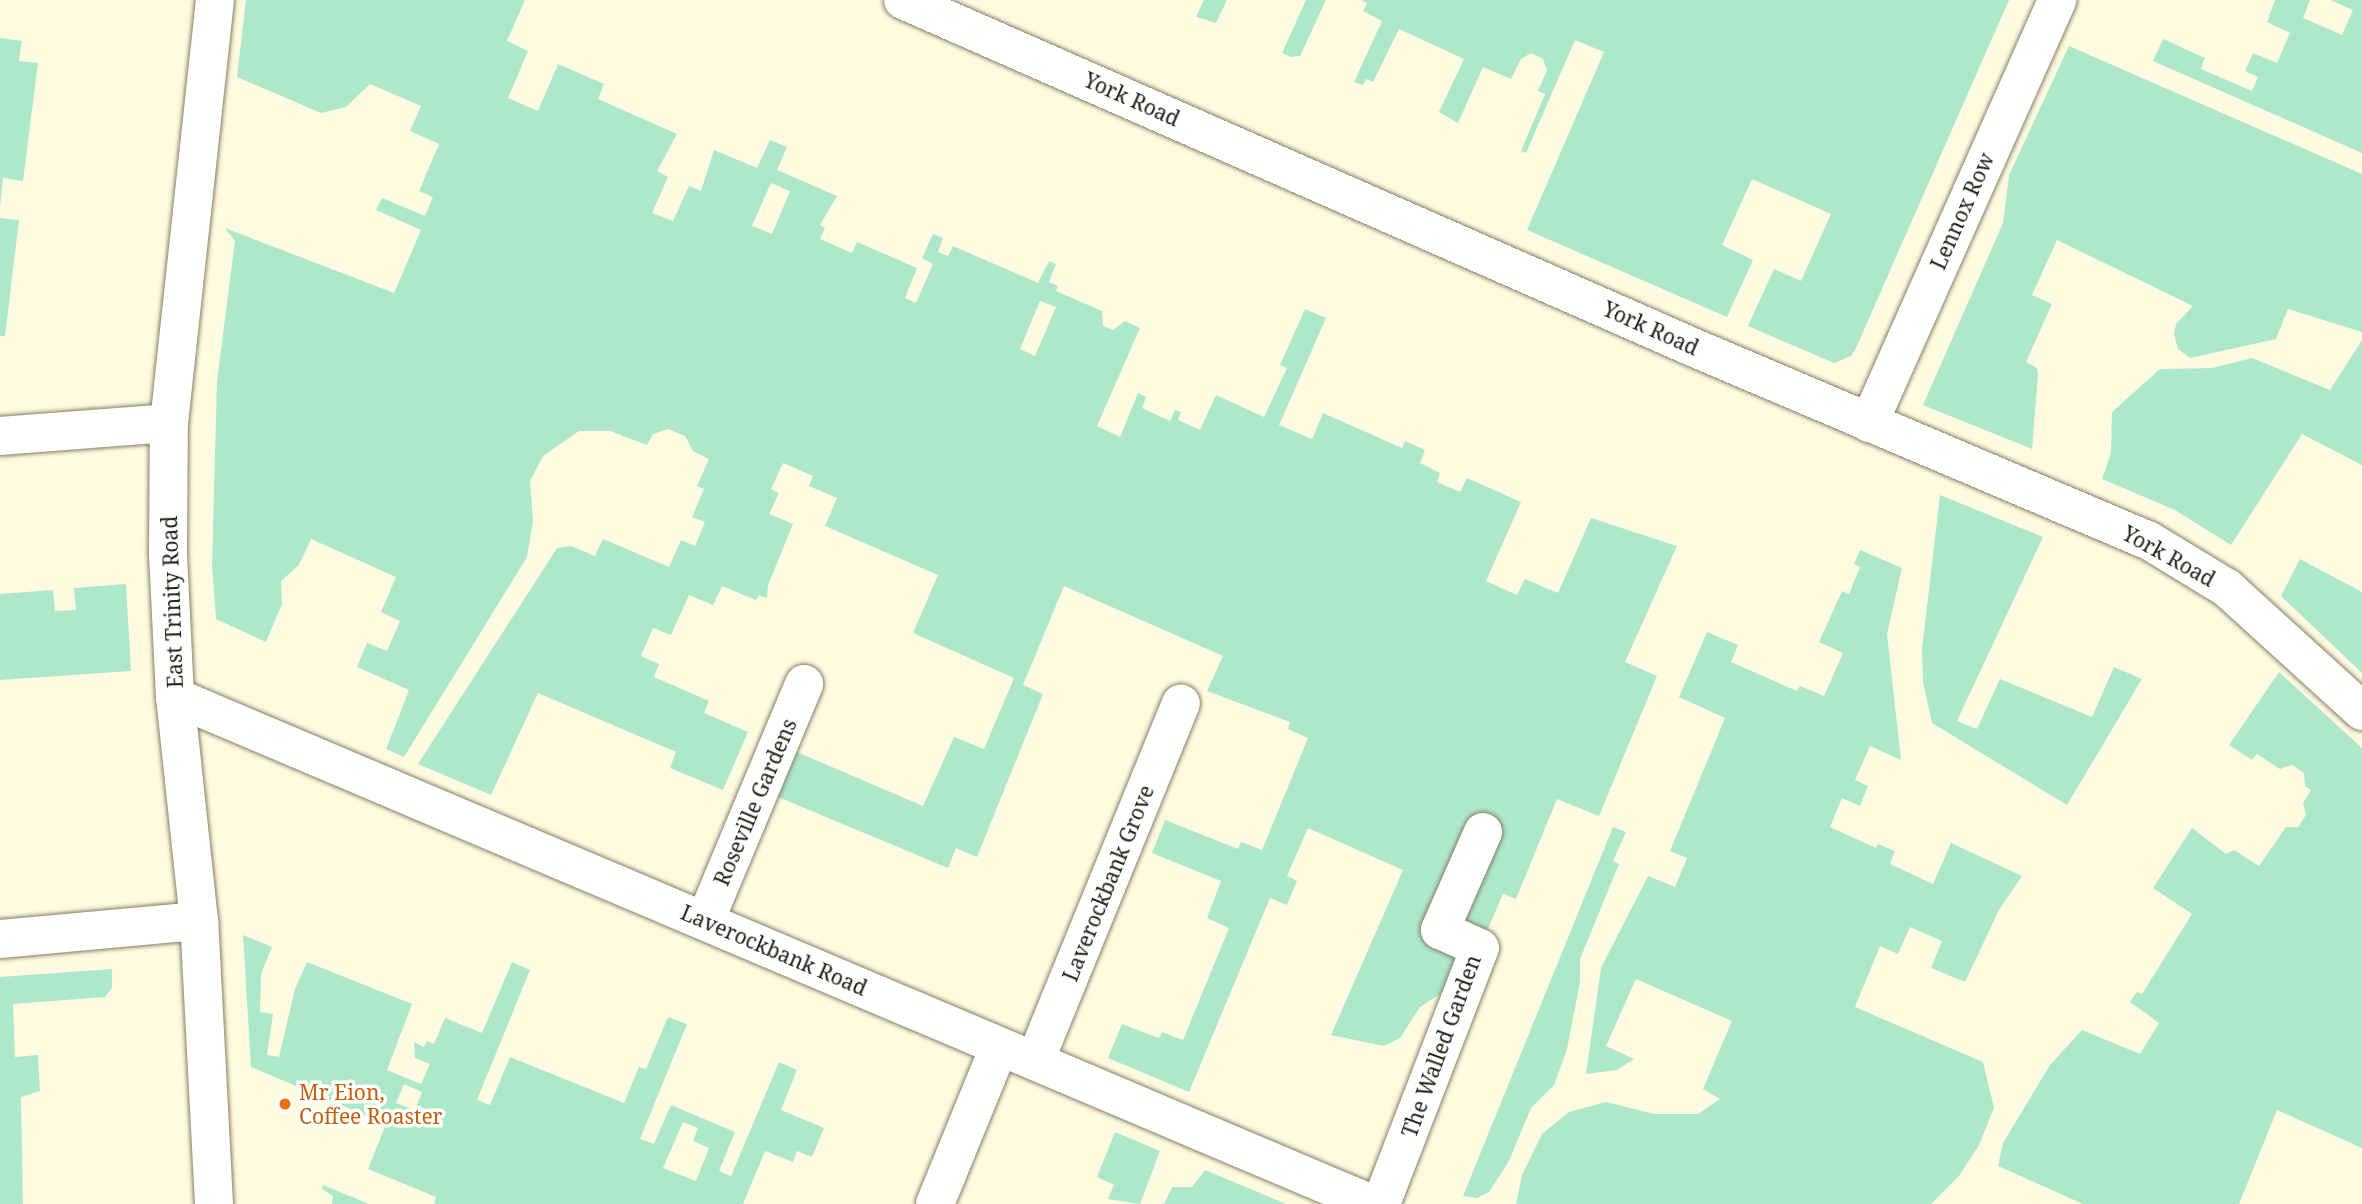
<!DOCTYPE html>
<html>
<head>
<meta charset="utf-8">
<style>
	body { margin:0 }
	#map { position:relative; width:2362px; height:1204px; overflow:hidden; background:#fffbe1; font-family:"Noto Serif",serif }
	div>[style] { position:absolute }
	.green>* { inset:0; background:#ade8cb }
	.roads { filter:drop-shadow(0 0 2px #848063) drop-shadow(0 0 2px #848063) }
	.minor>* { height:38px; margin:-19px; padding:0 19px; transform-origin:19px; border-radius:19px; background:#fff }
	.dots>* { width:19px; height:19px; translate:-50% -50%; box-sizing:border-box; border:4px solid #fff; border-radius:50% }
	span { translate:-50% -50%; white-space:nowrap; text-align:center; line-height:1.15; -webkit-text-stroke:7px #fff; paint-order:stroke }
	.street-label { font-size:21px; color:#232116 }
	.food-label { font-size:21px; color:#c56008 }
	.left { translate:0 -50%; text-align:left }
</style>
</head>
<body>
<div id="map">
	<div class="green">
		<div style="clip-path:polygon(evenodd,246px 0,525px 0,507px 41px,528px 51px,508px 98px,538px 111px,558px 64px,604px 84px,598px 99px,677px 134px,657px 171px,668px 177px,652px 213px,673px 221px,689px 186px,701px 191px,714px 150px,757px 168px,770px 140px,787px 147px,777px 170px,837px 196px,820px 225px,825px 228px,820px 239px,852px 253px,857px 242px,917px 268px,905px 298px,916px 303px,933px 264px,922px 258px,933px 234px,943px 238px,938px 252px,948px 256px,953px 246px,1038px 283px,1049px 261px,1056px 264px,1049px 282px,1058px 286px,1056px 291px,1102px 311px,1103px 326px,1113px 330px,1125px 321px,1140px 328px,1097px 426px,1120px 437px,1138px 393px,1146px 397px,1142px 408px,1170px 421px,1175px 410px,1181px 412px,1178px 420px,1200px 430px,1216px 395px,1264px 417px,1287px 368px,1280px 365px,1305px 309px,1326px 318px,1279px 425px,1312px 439px,1323px 413px,1402px 448px,1405px 441px,1425px 450px,1420px 463px,1440px 473px,1437px 482px,1460px 492px,1467px 478px,1521px 502px,1486px 581px,1517px 595px,1525px 579px,1558px 593px,1591px 518px,1677px 546px,1625px 662px,1657px 676px,1599px 816px,1557px 799px,1516px 899px,1503px 894px,1463px 986px,1448px 989px,1420px 1007px,1400px 1038px,1384px 1046px,1331px 1035px,1403px 870px,1308px 828px,1287px 876px,1297px 881px,1287px 905px,1270px 898px,1189px 1092px,1108px 1058px,1122px 1024px,1159px 1038px,1162px 1032px,1183px 1040px,1229px 928px,1207px 918px,1221px 881px,1152px 853px,1165px 820px,1238px 849px,1241px 842px,1262px 850px,1308px 738px,1288px 729px,1290px 722px,1207px 691px,1223px 656px,1064px 586px,1023px 685px,1043px 694px,977px 857px,956px 848px,948px 868px,778px 797px,797px 752px,923px 806px,954px 737px,984px 749px,1014px 678px,913px 633px,938px 575px,825px 526px,837px 498px,809px 486px,813px 476px,783px 463px,771px 489px,779px 493px,769px 514px,793px 524px,768px 585px,767px 598px,759px 595px,756px 600px,722px 586px,713px 605px,689px 595px,671px 635px,653px 628px,641px 656px,659px 664px,654px 677px,709px 701px,704px 713px,748px 732px,723px 790px,670px 768px,676px 752px,538px 693px,491px 795px,418px 764px,557px 548px,571px 546px,595px 556px,603px 539px,669px 567px,681px 540px,695px 546px,705px 522px,692px 517px,704px 489px,697px 486px,709px 459px,693px 451px,685px 436px,668px 429px,653px 434px,647px 445px,610px 431px,579px 431px,543px 456px,530px 481px,533px 521px,527px 557px,404px 757px,386px 749px,409px 690px,357px 667px,367px 643px,387px 651px,400px 621px,381px 612px,396px 577px,311px 539px,299px 565px,281px 581px,282px 604px,266px 642px,216px 619px,212px 565px,217px 381px,235px 241px,225px 228px,394px 293px,421px 230px,376px 210px,382px 198px,425px 216px,433px 197px,419px 191px,439px 144px,410px 131px,421px 106px,370px 84px,346px 107px,321px 113px,237px 77px,246px 0,771px 183px,790px 191px,772px 234px,752px 226px,771px 183px,246px 0,1040px 301px,1056px 307px,1035px 356px,1020px 349px,1040px 301px)"></div>
		<div style="clip-path:polygon(1204px 0,1227px 0,1216px 23px,1196px 17px)"></div>
		<div style="clip-path:polygon(1306px 0,1326px 0,1300px 56px,1291px 57px,1282px 53px)"></div>
		<div style="clip-path:polygon(1361px 0,2009px 0,1856px 348px,1851px 356px,1834px 363px,1748px 326px,1774px 269px,1801px 281px,1831px 214px,1752px 179px,1722px 245px,1753px 260px,1727px 317px,1527px 230px,1604px 52px,1575px 40px,1526px 153px,1521px 151px,1545px 94px,1538px 91px,1547px 70px,1543px 59px,1531px 53px,1521px 59px,1511px 79px,1483px 67px,1458px 123px,1439px 112px,1464px 59px,1399px 29px,1373px 82px,1366px 79px,1363px 85px,1354px 82px,1382px 21px,1363px 11px,1367px 3px)"></div>
		<div style="clip-path:polygon(2275px 0,2310px 0,2303px 18px,2342px 35px,2353px 10px,2330px 0,2362px 0,2362px 153px,2153px 61px,2163px 39px,2205px 58px,2201px 69px,2252px 91px,2258px 77px,2245px 71px,2253px 53px,2277px 63px,2290px 33px,2267px 22px)"></div>
		<div style="clip-path:polygon(0 38px,22px 41px,19px 61px,38px 63px,23px 181px,3px 178px,0 207px)"></div>
		<div style="clip-path:polygon(2069px 46px,2362px 174px,2362px 332px,2288px 309px,2276px 339px,2190px 358px,2178px 349px,2174px 334px,2176px 324px,2193px 306px,2057px 240px,2032px 295px,2052px 304px,2026px 362px,2037px 368px,2038px 375px,2032px 449px,1923px 405px,2003px 223px,2009px 175px)"></div>
		<div style="clip-path:polygon(0 218px,19px 220px,5px 336px,0 336px)"></div>
		<div style="clip-path:polygon(2362px 340px,2362px 465px,2302px 434px,2231px 545px,2175px 510px,2102px 479px,2111px 453px,2112px 412px,2160px 369px,2212px 368px,2252px 358px,2330px 390px)"></div>
		<div style="clip-path:polygon(1940px 495px,2043px 537px,1957px 721px,1977px 729px,2000px 679px,2092px 717px,2114px 667px,2142px 679px,2067px 805px,1932px 723px,1923px 682px,1922px 650px)"></div>
		<div style="clip-path:polygon(1860px 550px,1902px 568px,1887px 634px,1901px 760px,1870px 746px,1855px 780px,1868px 786px,1860px 806px,1842px 798px,1830px 827px,1876px 848px,1878px 844px,1895px 851px,1890px 864px,1933px 884px,1951px 843px,2022px 876px,1999px 910px,1965px 982px,1931px 968px,1942px 941px,1910px 927px,1898px 954px,1880px 946px,1855px 1007px,1983px 1062px,1994px 1108px,1979px 1145px,1959px 1176px,1931px 1204px,1516px 1204px,1522px 1175px,1542px 1134px,1569px 1112px,1606px 1102px,1654px 1114px,1698px 1114px,1720px 1099px,1703px 1089px,1732px 1021px,1636px 979px,1606px 1046px,1634px 1059px,1617px 1070px,1586px 1074px,1601px 968px,1648px 876px,1675px 887px,1687px 858px,1670px 851px,1725px 718px,1679px 697px,1707px 632px,1738px 645px,1731px 662px,1797px 691px,1800px 686px,1824px 696px,1843px 653px,1819px 642px,1842px 591px,1849px 594px,1860px 567px,1854px 564px)"></div>
		<div style="clip-path:polygon(2300px 559px,2362px 592px,2362px 673px,2281px 596px)"></div>
		<div style="clip-path:polygon(126px 584px,131px 671px,0 680px,0 594px,53px 590px,55px 611px,76px 610px,74px 588px)"></div>
		<div style="clip-path:polygon(2279px 672px,2362px 748px,2362px 1148px,2277px 1110px,2239px 1204px,2083px 1204px,1998px 1166px,2003px 1143px,2050px 1065px,2082px 1030px,2140px 1054px,2159px 1023px,2130px 1002px,2137px 992px,2142px 994px,2192px 914px,2153px 888px,2192px 828px,2226px 854px,2234px 850px,2259px 866px,2286px 827px,2298px 827px,2306px 815px,2303px 803px,2311px 790px,2305px 786px,2304px 773px,2292px 765px,2280px 769px,2257px 754px,2252px 760px,2229px 745px)"></div>
		<div style="clip-path:polygon(1613px 827px,1626px 832px,1613px 861px,1619px 864px,1580px 959px,1580px 982px,1567px 1049px,1554px 1085px,1531px 1108px,1508px 1163px,1489px 1192px,1477px 1198px,1463px 1196px)"></div>
		<div style="clip-path:polygon(evenodd,243px 935px,272px 947px,261px 974px,260px 1012px,273px 1014px,267px 1055px,279px 1057px,295px 989px,307px 962px,412px 1004px,387px 1070px,421px 1084px,430px 1064px,415px 1058px,414px 1042px,424px 1047px,427px 1041px,434px 1044px,445px 1018px,482px 1033px,512px 962px,530px 970px,477px 1100px,490px 1105px,510px 1057px,624px 1103px,639px 1067px,646px 1069px,668px 1017px,687px 1024px,640px 1139px,654px 1144px,671px 1105px,735px 1132px,719px 1171px,731px 1176px,779px 1062px,797px 1070px,781px 1110px,824px 1128px,812px 1157px,797px 1151px,793px 1162px,765px 1151px,743px 1204px,434px 1204px,436px 1197px,368px 1169px,386px 1124px,251px 1067px,243px 935px,404px 1084px,422px 1092px,415px 1110px,396px 1103px,404px 1084px,243px 935px,683px 1122px,698px 1128px,693px 1141px,709px 1148px,696px 1181px,663px 1168px,683px 1122px)"></div>
		<div style="clip-path:polygon(112px 969px,112px 988px,105px 997px,13px 1004px,15px 1057px,38px 1055px,40px 1091px,21px 1097px,23px 1204px,0 1204px,0 977px)"></div>
		<div style="clip-path:polygon(1115px 1132px,1160px 1151px,1140px 1204px,1108px 1199px,1114px 1185px,1097px 1177px)"></div>
		<div style="clip-path:polygon(1205px 1170px,1286px 1204px,1164px 1204px,1172px 1187px,1192px 1187px)"></div>
		<div style="clip-path:polygon(323px 1185px,369px 1204px,332px 1204px,333px 1196px,322px 1189px)"></div>
	</div>
	<div class="roads">
		<div class="minor">
			<div style="left:903px;top:0;width:867px;rotate:23.73deg"></div>
			<div style="left:1697px;top:349px;width:490px;rotate:23deg"></div>
			<div style="left:2148px;top:540px;width:92px;rotate:31.3deg"></div>
			<div style="left:2227px;top:588px;width:183px;rotate:42.3deg"></div>
			<div style="left:1869px;top:423px;width:463px;rotate:-66deg"></div>
			<div style="left:0;top:436px;width:169px;rotate:-4.4deg"></div>
			<div style="left:175px;top:697px;width:1300px;rotate:22.96deg"></div>
			<div style="left:705px;top:921px;width:257px;rotate:-67.3deg"></div>
			<div style="left:0;top:939px;width:200px;rotate:-5.2deg"></div>
			<div style="left:1035px;top:1061px;width:386px;rotate:-67.8deg"></div>
			<div style="left:214px;top:1204px;width:283px;rotate:-93deg"></div>
			<div style="left:199px;top:921px;width:225px;rotate:-96.1deg"></div>
			<div style="left:175px;top:697px;width:144px;rotate:-92.8deg"></div>
			<div style="left:168px;top:553px;width:130px;rotate:-89.6deg"></div>
			<div style="left:169px;top:423px;width:425px;rotate:-83.8deg"></div>
			<div style="left:935px;top:1204px;width:170px;rotate:-67.8deg"></div>
			<div style="left:1381px;top:1204px;width:274px;rotate:-68.9deg"></div>
			<div style="left:1480px;top:948px;width:44px;rotate:-155.8deg"></div>
			<div style="left:1440px;top:930px;width:107px;rotate:-66.3deg"></div>
		</div>
	</div>
	<div class="dots">
		<div style="left:285px;top:1104px;background:#e8710a"></div>
	</div>
	<div class="street-label">
		<span style="left:1132px;top:99px;rotate:24deg">York Road</span>
		<span style="left:1962px;top:211px;rotate:-66deg">Lennox Row</span>
		<span style="left:1651px;top:328px;rotate:24deg">York Road</span>
		<span style="left:2169px;top:556px;rotate:29deg">York Road</span>
		<span style="left:172px;top:602px;rotate:-92deg">East Trinity Road</span>
		<span style="left:755px;top:802px;rotate:-67deg">Roseville Gardens</span>
		<span style="left:1108px;top:883px;rotate:-68deg">Laverockbank Grove</span>
		<span style="left:774px;top:950px;rotate:23deg">Laverockbank Road</span>
		<span style="left:1441px;top:1046px;rotate:-70deg">The Walled Garden</span>
	</div>
	<div class="food-label">
		<span class="left" style="left:299px;top:1104px">Mr Eion,<br>Coffee Roaster</span>
	</div>
</div>
</body>
</html>
